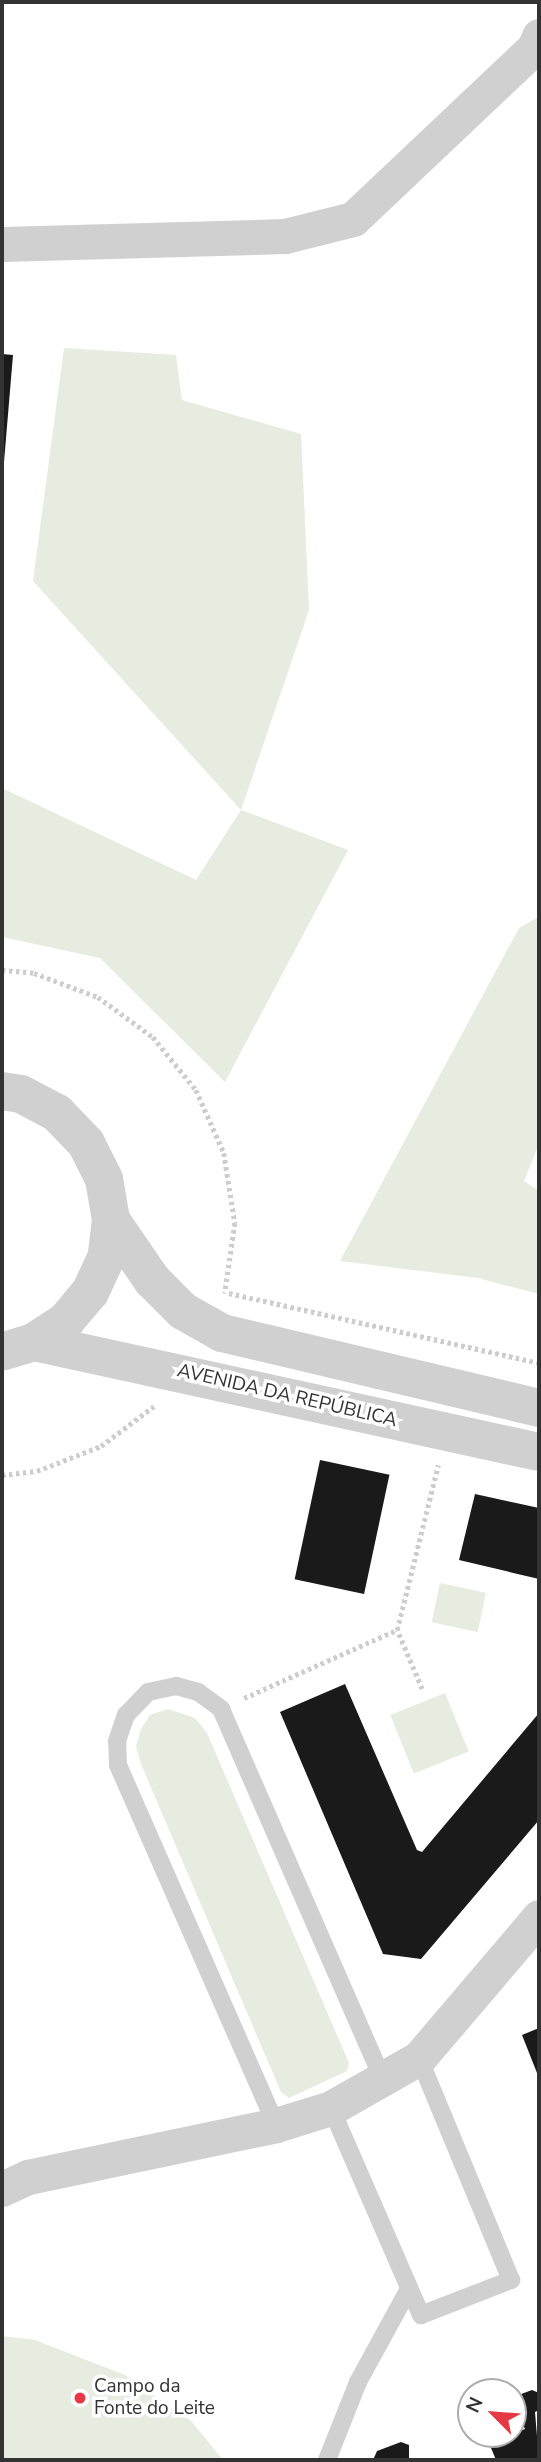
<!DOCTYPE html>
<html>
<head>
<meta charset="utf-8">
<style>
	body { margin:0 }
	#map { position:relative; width:541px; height:2462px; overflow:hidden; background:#fff; font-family:"Nunito Sans",sans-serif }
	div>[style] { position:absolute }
	.green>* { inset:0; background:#e6ecdf; transform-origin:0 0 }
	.building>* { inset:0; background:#1a1a1a; transform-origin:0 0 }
	.path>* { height:4.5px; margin-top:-2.25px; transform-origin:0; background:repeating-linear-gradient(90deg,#cdcdcd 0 3.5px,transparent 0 7px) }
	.service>* { height:18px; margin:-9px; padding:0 9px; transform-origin:9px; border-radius:9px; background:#d0d0d0 }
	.minor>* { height:35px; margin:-17.5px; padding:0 17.5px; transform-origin:17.5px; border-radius:17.5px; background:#d0d0d0 }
	.tertiary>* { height:38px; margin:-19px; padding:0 19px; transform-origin:19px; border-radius:19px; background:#d0d0d0 }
	.dots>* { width:19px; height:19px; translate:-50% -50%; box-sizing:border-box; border:4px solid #fff; border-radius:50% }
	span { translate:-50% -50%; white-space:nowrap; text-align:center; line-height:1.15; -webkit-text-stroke:7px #fff; paint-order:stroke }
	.street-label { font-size:19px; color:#333 }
	.poi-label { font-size:19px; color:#333 }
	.left { translate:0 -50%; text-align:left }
	.frame { position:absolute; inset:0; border:4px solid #333; pointer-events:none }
	.north { position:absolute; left:457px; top:2378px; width:70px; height:70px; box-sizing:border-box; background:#fff; border:2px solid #adadad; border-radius:50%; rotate:295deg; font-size:19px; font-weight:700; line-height:28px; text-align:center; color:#333 }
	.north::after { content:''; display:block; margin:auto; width:24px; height:32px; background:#e63946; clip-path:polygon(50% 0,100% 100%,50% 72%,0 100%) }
</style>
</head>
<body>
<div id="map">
	<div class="green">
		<div style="clip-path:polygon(64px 348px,176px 355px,182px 400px,301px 434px,309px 610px,241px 810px,348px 850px,225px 1082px,100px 958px,2px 937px,2px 788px,196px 880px,241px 810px,33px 581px)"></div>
		<div style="clip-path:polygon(539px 917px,539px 1144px,524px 1181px,539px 1191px,539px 1294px,478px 1278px,340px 1261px,519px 928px)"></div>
		<div style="left:440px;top:1583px;width:47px;height:40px;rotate:12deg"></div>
		<div style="left:445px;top:1693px;width:63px;height:59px;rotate:68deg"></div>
		<div style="clip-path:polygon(168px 1709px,195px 1718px,207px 1733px,349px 2063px,347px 2071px,289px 2098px,281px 2092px,141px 1764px,136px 1746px,141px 1729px,150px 1715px)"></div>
		<div style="clip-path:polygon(2px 2336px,35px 2340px,125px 2375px,191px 2421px,223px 2460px,2px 2460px)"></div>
	</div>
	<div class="building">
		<div style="clip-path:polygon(2px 354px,13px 355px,4px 462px,2px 462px)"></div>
		<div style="left:320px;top:1460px;width:71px;height:122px;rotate:12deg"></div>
		<div style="clip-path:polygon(475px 1494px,539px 1508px,539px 1579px,459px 1560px)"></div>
		<div style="clip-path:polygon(345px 1684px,417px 1850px,422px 1852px,539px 1713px,539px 1820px,421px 1959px,383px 1954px,280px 1712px)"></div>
		<div style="clip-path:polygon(539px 2028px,539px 2078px,522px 2035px)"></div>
		<div style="clip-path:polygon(532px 2390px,539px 2393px,539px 2410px,535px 2412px,539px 2460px,496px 2460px,489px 2443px,525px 2429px,520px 2418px,513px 2418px,513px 2397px)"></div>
		<div style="clip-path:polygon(401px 2442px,409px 2445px,409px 2460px,373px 2460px,377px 2451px)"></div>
	</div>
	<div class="path">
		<div style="left:2px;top:970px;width:32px;rotate:5deg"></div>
		<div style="left:34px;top:973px;width:68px;rotate:20.6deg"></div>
		<div style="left:98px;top:997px;width:68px;rotate:36deg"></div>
		<div style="left:153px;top:1037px;width:68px;rotate:50.9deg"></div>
		<div style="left:196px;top:1090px;width:69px;rotate:66deg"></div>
		<div style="left:224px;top:1153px;width:71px;rotate:81.1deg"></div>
		<div style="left:235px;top:1223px;width:71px;rotate:98.1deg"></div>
		<div style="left:229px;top:1293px;width:318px;rotate:12.7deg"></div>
		<div style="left:2px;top:1475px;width:35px;rotate:-7deg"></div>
		<div style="left:37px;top:1471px;width:69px;rotate:-21.3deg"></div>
		<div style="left:101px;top:1446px;width:66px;rotate:-37deg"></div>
		<div style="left:422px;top:1689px;width:64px;rotate:-113deg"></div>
		<div style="left:397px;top:1630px;width:170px;rotate:-76deg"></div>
		<div style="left:244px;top:1698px;width:167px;rotate:-24deg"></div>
	</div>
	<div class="service">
		<div style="left:331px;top:2108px;width:226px;rotate:66.5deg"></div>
		<div style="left:421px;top:2315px;width:97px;rotate:-21.3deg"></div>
		<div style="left:511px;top:2280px;width:240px;rotate:-112.5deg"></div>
		<div style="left:276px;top:2125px;width:393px;rotate:-113.7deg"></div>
		<div style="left:118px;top:1765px;width:24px;rotate:-92deg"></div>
		<div style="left:117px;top:1741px;width:28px;rotate:-71deg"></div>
		<div style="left:126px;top:1715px;width:32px;rotate:-46deg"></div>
		<div style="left:148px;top:1692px;width:29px;rotate:-12deg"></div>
		<div style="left:176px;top:1686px;width:23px;rotate:15deg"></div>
		<div style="left:198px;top:1692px;width:29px;rotate:36deg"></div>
		<div style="left:221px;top:1709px;width:405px;rotate:66.4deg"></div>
		<div style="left:327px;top:2460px;width:84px;rotate:-68.3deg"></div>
		<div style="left:358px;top:2382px;width:106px;rotate:-61.3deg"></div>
	</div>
	<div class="minor">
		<div style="left:2px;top:244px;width:283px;rotate:-1.6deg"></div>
		<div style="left:285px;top:236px;width:70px;rotate:-14deg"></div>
		<div style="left:353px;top:219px;width:249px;rotate:-43.4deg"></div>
		<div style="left:534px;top:48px;width:13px;rotate:-67deg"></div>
		<div style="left:2px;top:2189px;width:29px;rotate:-25deg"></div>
		<div style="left:28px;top:2177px;width:253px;rotate:-11.8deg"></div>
		<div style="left:276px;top:2125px;width:58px;rotate:-17.2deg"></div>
		<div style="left:331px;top:2108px;width:101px;rotate:-29.6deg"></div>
		<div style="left:419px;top:2058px;width:185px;rotate:-49.6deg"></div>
	</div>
	<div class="tertiary">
		<div style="left:2px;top:1091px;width:19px;rotate:9deg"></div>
		<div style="left:21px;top:1094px;width:41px;rotate:27.8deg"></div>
		<div style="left:57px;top:1113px;width:42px;rotate:46deg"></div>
		<div style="left:86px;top:1143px;width:40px;rotate:63.4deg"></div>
		<div style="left:104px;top:1179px;width:42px;rotate:80.3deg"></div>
		<div style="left:111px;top:1220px;width:38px;rotate:97deg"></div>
		<div style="left:106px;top:1258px;width:38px;rotate:115deg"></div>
		<div style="left:90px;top:1292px;width:38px;rotate:130deg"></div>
		<div style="left:66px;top:1321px;width:38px;rotate:147deg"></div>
		<div style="left:34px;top:1342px;width:34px;rotate:163deg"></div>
		<div style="left:111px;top:1220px;width:73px;rotate:55.7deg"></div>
		<div style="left:152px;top:1280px;width:44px;rotate:45deg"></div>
		<div style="left:183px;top:1311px;width:45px;rotate:29.4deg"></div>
		<div style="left:222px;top:1333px;width:326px;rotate:13.3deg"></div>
		<div style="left:34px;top:1342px;width:517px;rotate:12.29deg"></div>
	</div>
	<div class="dots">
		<div style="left:80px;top:2398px;background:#e63946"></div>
	</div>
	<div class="street-label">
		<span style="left:287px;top:1396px;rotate:13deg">AVENIDA DA REPÚBLICA</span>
	</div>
	<div class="poi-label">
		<span class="left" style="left:94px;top:2398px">Campo da<br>Fonte do Leite</span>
	</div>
	<div class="frame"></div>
	<div class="north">N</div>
</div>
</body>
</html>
